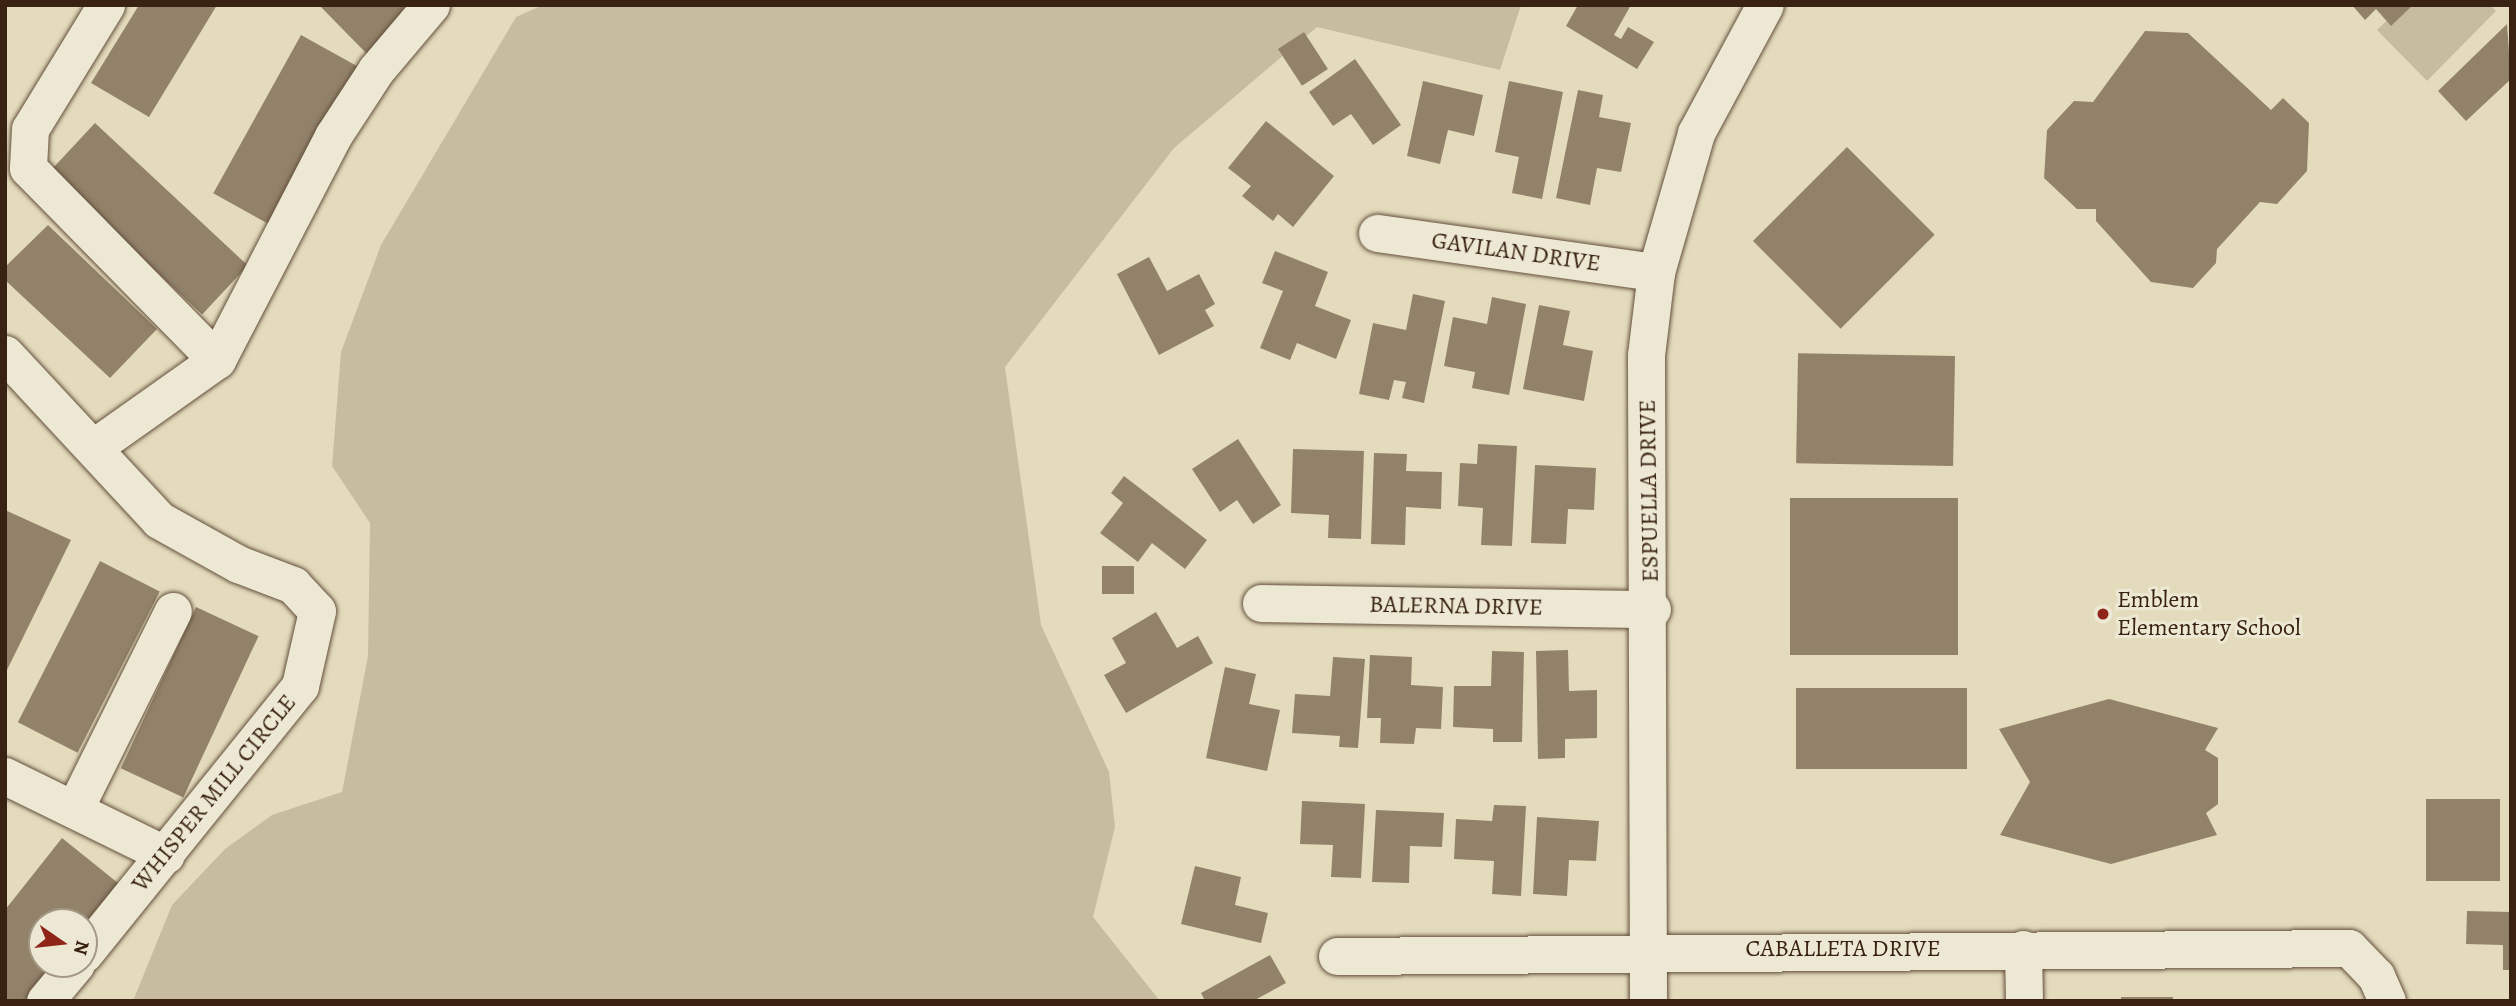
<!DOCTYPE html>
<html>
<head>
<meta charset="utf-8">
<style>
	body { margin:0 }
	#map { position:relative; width:2516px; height:1006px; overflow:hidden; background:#e4dbbd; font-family:Alegreya,serif }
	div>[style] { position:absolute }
	.green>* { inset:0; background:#c7bca0 }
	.building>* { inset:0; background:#92826a; transform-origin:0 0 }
	.roads { filter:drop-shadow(0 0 2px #64503c) drop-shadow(0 0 2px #64503c) }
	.minor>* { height:37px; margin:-18.5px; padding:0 18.5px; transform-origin:18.5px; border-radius:18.5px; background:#ede8d4 }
	.dots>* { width:19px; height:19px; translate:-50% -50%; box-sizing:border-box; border:4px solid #ede8d4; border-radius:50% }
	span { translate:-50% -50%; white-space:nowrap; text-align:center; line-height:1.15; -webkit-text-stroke:6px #ede8d4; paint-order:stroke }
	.street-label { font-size:24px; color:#392211 }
	.poi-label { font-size:24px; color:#392211 }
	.left { translate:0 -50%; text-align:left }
	.frame { position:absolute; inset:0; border:7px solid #392211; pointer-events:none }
	.north { position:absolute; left:28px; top:908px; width:70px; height:70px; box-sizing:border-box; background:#ede8d4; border:2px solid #a59986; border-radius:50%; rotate:104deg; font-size:19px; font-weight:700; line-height:28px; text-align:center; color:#392211 }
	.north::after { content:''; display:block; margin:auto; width:24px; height:32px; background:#8f2418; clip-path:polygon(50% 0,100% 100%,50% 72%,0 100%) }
</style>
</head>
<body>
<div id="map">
	<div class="green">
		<div style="clip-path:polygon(543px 5px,1521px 5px,1500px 70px,1317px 27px,1174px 148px,1005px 367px,1041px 625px,1109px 772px,1115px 827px,1093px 917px,1160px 1001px,133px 1001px,172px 905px,225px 849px,272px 815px,342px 792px,368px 656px,370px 523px,332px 466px,341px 352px,381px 245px,516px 17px)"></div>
		<div style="clip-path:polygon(2403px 5px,2490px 5px,2496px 11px,2427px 81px,2377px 30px)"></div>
	</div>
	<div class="building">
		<div style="clip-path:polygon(139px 5px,217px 5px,149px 117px,91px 83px)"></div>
		<div style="clip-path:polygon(319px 5px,412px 5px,367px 54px)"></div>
		<div style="clip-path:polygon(1578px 5px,1631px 5px,1614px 35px,1621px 39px,1628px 27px,1654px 42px,1637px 69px,1566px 26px)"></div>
		<div style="clip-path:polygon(2352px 5px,2413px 5px,2391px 26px,2376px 9px,2365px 20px)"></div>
		<div style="clip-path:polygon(2507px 24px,2511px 79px,2466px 121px,2438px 91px)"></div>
		<div style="clip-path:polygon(2145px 31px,2188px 33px,2271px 110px,2283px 98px,2309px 123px,2307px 171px,2277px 204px,2260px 202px,2217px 249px,2216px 263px,2193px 288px,2151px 282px,2096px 221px,2096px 209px,2077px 209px,2044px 178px,2047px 130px,2074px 101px,2093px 102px)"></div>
		<div style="left:1304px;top:32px;width:44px;height:31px;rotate:57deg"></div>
		<div style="left:301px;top:35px;width:68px;height:181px;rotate:29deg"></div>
		<div style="clip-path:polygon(1355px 59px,1401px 125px,1373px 145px,1351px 114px,1333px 126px,1309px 92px)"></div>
		<div style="clip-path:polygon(1423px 81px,1483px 95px,1474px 136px,1448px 130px,1440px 164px,1407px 156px)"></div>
		<div style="clip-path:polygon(1509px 81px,1563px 92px,1542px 199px,1512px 193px,1519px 157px,1495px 152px)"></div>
		<div style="clip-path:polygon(1578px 90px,1603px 95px,1599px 117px,1631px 123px,1621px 172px,1597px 168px,1590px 205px,1556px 198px)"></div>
		<div style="clip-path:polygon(1266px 121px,1334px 176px,1293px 227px,1278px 214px,1273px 221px,1242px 196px,1251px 186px,1228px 168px)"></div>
		<div style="left:95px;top:123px;width:209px;height:67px;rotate:43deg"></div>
		<div style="left:1847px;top:147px;width:124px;height:133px;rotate:45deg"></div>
		<div style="clip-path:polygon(48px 225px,157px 329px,110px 378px,5px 280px,5px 267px)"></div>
		<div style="clip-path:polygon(1275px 251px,1328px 272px,1315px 306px,1351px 320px,1336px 359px,1297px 343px,1290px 360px,1260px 348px,1283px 291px,1262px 283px)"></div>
		<div style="clip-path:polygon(1149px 257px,1167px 291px,1199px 274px,1215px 304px,1205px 310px,1214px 326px,1159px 355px,1117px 274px)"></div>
		<div style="clip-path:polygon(1413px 294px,1445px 301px,1424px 403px,1402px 398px,1406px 382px,1394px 380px,1389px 400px,1359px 394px,1373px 323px,1406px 330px)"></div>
		<div style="clip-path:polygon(1492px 297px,1526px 304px,1509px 395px,1472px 388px,1475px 372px,1444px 366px,1453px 317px,1487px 324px)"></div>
		<div style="clip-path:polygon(1539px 305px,1570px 311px,1563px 345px,1593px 351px,1584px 401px,1523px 389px)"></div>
		<div style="left:1955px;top:356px;width:110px;height:157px;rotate:91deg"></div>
		<div style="clip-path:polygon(1238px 439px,1281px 505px,1253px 524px,1237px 500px,1220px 512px,1192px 469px)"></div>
		<div style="clip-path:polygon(1478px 444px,1517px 446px,1512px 546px,1481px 545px,1483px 508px,1458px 506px,1460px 463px,1477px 464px)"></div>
		<div style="clip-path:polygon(1293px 449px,1364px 451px,1361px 539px,1328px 538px,1329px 515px,1291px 513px)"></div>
		<div style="clip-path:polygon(1374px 453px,1407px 454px,1406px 471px,1442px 472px,1441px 509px,1406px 507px,1405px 545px,1371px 544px)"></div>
		<div style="clip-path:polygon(1535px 465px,1596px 468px,1594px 510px,1568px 509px,1566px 544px,1531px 543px)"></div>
		<div style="clip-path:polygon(1124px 476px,1207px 540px,1185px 569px,1152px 543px,1138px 562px,1100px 533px,1123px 503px,1111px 493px)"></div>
		<div style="left:1790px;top:498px;width:168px;height:157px"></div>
		<div style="clip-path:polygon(5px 510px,71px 540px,5px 674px)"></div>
		<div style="left:100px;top:561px;width:67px;height:181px;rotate:27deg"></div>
		<div style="left:1102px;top:566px;width:32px;height:28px"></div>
		<div style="left:196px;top:607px;width:69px;height:178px;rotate:25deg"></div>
		<div style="clip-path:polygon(1156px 612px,1177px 648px,1198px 636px,1213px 663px,1126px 713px,1104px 675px,1126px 663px,1112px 638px)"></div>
		<div style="clip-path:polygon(1568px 650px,1569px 691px,1597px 690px,1597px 738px,1565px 739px,1565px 758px,1538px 759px,1536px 651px)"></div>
		<div style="clip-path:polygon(1492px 651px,1524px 652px,1522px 742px,1493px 742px,1493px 729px,1453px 727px,1454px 686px,1491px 686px)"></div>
		<div style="clip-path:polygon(1370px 655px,1412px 657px,1411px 685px,1443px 687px,1441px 729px,1416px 728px,1414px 744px,1380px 743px,1381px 718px,1367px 718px)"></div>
		<div style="clip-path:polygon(1333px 657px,1365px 659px,1358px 748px,1339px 747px,1340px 736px,1292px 733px,1295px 694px,1330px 696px)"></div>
		<div style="clip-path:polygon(1225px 667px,1256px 674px,1249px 704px,1280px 710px,1267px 771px,1206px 758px)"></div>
		<div style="left:1796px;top:688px;width:171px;height:81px"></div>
		<div style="clip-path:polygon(2109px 699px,2218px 728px,2205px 750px,2218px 758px,2218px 804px,2206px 813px,2217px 835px,2111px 864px,2000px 835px,2030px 782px,1999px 729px)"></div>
		<div style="left:2426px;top:799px;width:74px;height:82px"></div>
		<div style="clip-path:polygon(1302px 801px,1365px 804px,1361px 878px,1331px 877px,1333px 845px,1300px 844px)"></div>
		<div style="clip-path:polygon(1494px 805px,1526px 806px,1521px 896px,1492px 894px,1494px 861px,1454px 859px,1456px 819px,1492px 821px)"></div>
		<div style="clip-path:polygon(1376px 810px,1444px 813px,1442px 847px,1410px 846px,1409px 883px,1372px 882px)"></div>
		<div style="clip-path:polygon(1537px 817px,1599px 821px,1596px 861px,1569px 860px,1567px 896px,1533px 894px)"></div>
		<div style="clip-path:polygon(62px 838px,118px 883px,84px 926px,42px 922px,42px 964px,54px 964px,25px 1001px,5px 1001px,5px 910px)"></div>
		<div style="clip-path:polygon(1195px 866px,1241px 877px,1235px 905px,1268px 913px,1261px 943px,1181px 924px)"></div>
		<div style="clip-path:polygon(2467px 911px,2511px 912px,2511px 970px,2503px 970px,2503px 945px,2466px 944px)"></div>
		<div style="clip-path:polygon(1270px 955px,1286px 983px,1253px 1001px,1205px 1001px,1201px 993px)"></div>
		<div style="left:2121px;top:997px;width:52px;height:4px"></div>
	</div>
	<div class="roads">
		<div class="minor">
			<div style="left:106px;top:5px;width:145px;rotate:121.5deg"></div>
			<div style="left:30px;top:129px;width:39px;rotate:93deg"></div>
			<div style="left:28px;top:168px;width:269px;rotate:45.5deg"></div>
			<div style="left:1377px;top:233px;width:282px;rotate:8deg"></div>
			<div style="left:5px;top:354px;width:226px;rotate:47.1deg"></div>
			<div style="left:159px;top:520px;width:90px;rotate:29.1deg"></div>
			<div style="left:238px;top:564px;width:59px;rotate:20.9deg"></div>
			<div style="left:293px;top:585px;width:35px;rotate:47deg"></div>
			<div style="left:317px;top:611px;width:77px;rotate:102.8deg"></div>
			<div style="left:300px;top:686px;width:344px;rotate:128.9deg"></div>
			<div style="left:94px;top:447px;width:151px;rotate:-35.3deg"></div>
			<div style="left:217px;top:360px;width:252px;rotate:-62.6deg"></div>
			<div style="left:333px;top:136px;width:79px;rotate:-56.9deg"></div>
			<div style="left:376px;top:70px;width:85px;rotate:-49.8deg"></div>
			<div style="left:1261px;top:603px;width:391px;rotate:0.9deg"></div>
			<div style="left:5px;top:776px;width:179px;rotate:26.1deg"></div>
			<div style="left:75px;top:808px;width:220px;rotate:-63.6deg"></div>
			<div style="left:2023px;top:949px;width:52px;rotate:88.9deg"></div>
			<div style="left:1337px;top:956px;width:1012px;rotate:-0.45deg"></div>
			<div style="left:2349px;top:948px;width:39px;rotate:46deg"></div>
			<div style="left:2376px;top:976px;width:27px;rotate:66deg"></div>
			<div style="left:45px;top:1001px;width:48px;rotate:-50deg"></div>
			<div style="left:1648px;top:1001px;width:646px;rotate:-90.18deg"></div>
			<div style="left:1646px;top:355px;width:84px;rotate:-83.1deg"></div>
			<div style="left:1656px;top:272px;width:145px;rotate:-73.9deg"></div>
			<div style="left:1696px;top:133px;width:145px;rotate:-61.7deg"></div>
		</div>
	</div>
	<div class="dots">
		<div style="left:2103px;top:614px;background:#8f2418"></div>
	</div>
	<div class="street-label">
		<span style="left:1516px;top:252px;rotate:8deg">GAVILAN DRIVE</span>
		<span style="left:1649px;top:491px;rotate:-91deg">ESPUELLA DRIVE</span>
		<span style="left:1456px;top:606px;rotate:1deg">BALERNA DRIVE</span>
		<span style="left:214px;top:793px;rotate:-51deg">WHISPER MILL CIRCLE</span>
		<span style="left:1843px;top:949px">CABALLETA DRIVE</span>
	</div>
	<div class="poi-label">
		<span class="left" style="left:2117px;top:614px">Emblem<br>Elementary School</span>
	</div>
	<div class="frame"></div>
	<div class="north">N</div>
</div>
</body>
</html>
